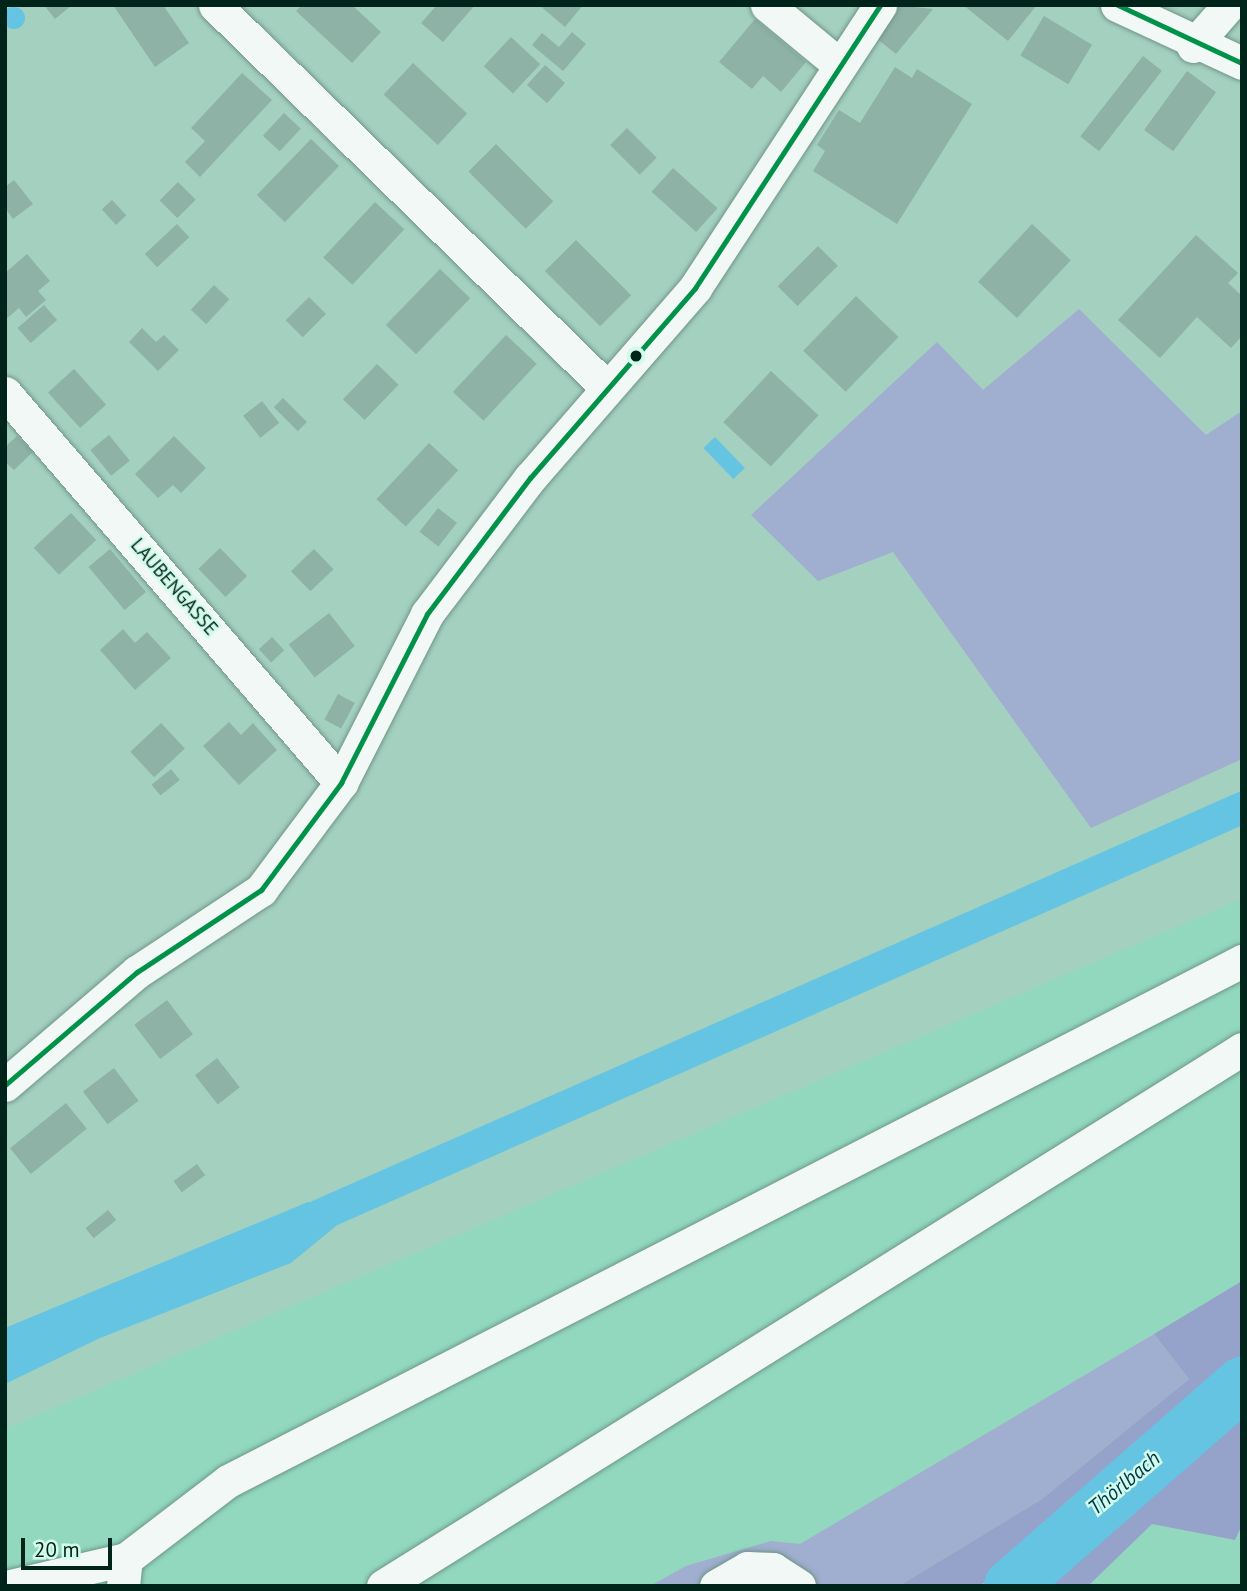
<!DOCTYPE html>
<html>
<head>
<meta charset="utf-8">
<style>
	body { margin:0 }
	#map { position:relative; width:1247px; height:1591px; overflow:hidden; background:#a4d0c0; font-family:"PT Sans",sans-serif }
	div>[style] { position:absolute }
	.built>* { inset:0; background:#91d8bf }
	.green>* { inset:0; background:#a0aecf }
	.forest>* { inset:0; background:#95a2c9 }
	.water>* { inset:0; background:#65c4e2; transform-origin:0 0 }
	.round { border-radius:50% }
	.canal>* { height:32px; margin:-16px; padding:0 16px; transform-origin:16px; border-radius:16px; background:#65c4e2 }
	.river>* { height:54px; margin:-27px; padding:0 27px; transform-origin:27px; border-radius:27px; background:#65c4e2 }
	.building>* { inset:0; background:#8fb2a6; transform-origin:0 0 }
	.roads { filter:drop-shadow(0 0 2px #709588) drop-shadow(0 0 2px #709588) }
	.minor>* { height:33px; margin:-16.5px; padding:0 16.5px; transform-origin:16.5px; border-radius:16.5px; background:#f1f8f6 }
	.bus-1>* { height:5px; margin:-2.5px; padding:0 2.5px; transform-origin:2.5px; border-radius:2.5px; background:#009249 }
	.dots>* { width:19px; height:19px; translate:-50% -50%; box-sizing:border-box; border:4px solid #d3fbeb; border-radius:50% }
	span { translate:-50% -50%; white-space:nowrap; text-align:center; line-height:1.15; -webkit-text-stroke:5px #d3fbeb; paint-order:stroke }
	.street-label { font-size:19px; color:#00241a }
	.water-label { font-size:21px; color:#01374a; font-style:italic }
	.frame { position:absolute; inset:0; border:7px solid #00241a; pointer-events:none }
	.scale { position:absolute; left:21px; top:1538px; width:91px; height:32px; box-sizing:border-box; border:4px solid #00241a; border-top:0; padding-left:9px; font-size:21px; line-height:24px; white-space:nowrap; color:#00241a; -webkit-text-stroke:5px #d3fbeb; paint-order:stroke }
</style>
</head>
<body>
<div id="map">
	<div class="built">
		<div style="clip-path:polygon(1242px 899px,1242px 1281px,800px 1544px,771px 1541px,686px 1566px,650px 1586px,5px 1586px,5px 1429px)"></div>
		<div style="clip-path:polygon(1152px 1524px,1234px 1540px,1242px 1525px,1242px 1586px,1088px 1586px)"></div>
	</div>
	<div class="green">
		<div style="clip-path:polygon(1079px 309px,1206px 435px,1242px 411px,1242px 759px,1091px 828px,893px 552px,818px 581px,751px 515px,937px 342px,983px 390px)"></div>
		<div style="clip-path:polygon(1154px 1334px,1189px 1379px,1042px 1499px,899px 1586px,650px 1586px,686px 1566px,771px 1541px,800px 1544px)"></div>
	</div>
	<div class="forest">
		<div style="clip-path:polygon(1242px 1281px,1242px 1362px,980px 1586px,899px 1586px,1042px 1499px,1189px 1379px,1154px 1334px)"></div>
		<div style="clip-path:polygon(1242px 1404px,1242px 1525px,1235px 1540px,1152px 1524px,1088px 1586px,1023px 1586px)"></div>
	</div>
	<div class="water">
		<div class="round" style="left:3px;top:7px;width:22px;height:22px"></div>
		<div style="left:715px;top:437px;width:43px;height:16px;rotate:46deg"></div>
		<div style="clip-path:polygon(308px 1202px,340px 1209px,336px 1226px,291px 1263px,100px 1338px,5px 1384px,5px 1328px)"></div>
	</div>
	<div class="canal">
		<div style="left:300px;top:1224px;width:1030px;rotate:-23.83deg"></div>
	</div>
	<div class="river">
		<div style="left:1011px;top:1586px;width:307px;rotate:-41.2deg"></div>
	</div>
	<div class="building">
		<div style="clip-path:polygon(44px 5px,72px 5px,55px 19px)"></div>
		<div style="clip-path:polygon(113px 5px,163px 5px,189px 43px,155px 67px)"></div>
		<div style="clip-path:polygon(302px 5px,352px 5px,381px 32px,352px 63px,296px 11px)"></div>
		<div style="clip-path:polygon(437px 5px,475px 5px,443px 42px,421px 23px)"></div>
		<div style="clip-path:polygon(539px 5px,583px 5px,565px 27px)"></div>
		<div style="clip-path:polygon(895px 5px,933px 9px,896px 54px,871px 34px)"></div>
		<div style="clip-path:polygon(963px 5px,1037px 5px,1008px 41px)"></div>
		<div style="left:1044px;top:16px;width:56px;height:46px;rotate:31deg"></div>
		<div style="clip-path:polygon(755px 19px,806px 62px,781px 92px,763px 76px,752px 89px,719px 62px)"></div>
		<div style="clip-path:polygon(572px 32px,586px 44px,563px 71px,532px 45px,542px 33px,559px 47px)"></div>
		<div style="left:511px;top:37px;width:40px;height:40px;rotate:43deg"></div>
		<div style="left:1143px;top:56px;width:24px;height:102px;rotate:38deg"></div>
		<div style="left:413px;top:63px;width:74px;height:43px;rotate:43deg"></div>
		<div style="left:545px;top:65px;width:27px;height:27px;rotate:42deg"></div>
		<div style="clip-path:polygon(895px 67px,912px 78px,917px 69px,972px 104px,897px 224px,813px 171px,825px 151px,817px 145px,839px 110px,860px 123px)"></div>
		<div style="left:1187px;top:71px;width:36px;height:73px;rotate:36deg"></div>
		<div style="clip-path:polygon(242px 73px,272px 100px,200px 177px,185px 162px,205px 141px,191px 128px)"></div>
		<div style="left:284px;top:113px;width:23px;height:31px;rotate:43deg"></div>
		<div style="left:627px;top:128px;width:42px;height:24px;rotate:45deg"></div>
		<div style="left:311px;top:139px;width:39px;height:78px;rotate:44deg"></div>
		<div style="left:496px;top:144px;width:81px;height:39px;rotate:45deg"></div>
		<div style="left:673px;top:168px;width:60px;height:32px;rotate:42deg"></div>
		<div style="clip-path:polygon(14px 180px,33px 204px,13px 219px,5px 208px,5px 187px)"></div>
		<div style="left:178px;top:182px;width:25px;height:26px;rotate:45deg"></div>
		<div style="left:112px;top:200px;width:21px;height:14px;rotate:47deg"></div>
		<div style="left:375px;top:202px;width:40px;height:76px;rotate:43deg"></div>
		<div style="left:177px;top:224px;width:18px;height:44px;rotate:47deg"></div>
		<div style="left:1032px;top:224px;width:53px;height:79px;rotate:43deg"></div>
		<div style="clip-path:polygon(1196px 235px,1238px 273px,1228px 283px,1242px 296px,1242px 336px,1231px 348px,1197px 317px,1160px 358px,1118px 320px)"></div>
		<div style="left:576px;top:240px;width:78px;height:44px;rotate:45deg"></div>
		<div style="left:818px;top:246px;width:28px;height:57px;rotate:45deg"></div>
		<div style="clip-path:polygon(27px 254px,50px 281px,38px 291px,46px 300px,26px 317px,19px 308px,5px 320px,5px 273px)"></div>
		<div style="left:440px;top:269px;width:42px;height:78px;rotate:44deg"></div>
		<div style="left:214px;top:285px;width:21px;height:34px;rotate:43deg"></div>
		<div style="left:856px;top:296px;width:59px;height:76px;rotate:44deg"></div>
		<div style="left:309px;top:297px;width:24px;height:33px;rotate:45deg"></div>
		<div style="left:44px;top:305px;width:20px;height:35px;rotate:49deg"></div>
		<div style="clip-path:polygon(142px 328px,156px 342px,164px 335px,179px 350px,158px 371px,129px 342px)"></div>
		<div style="left:506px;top:335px;width:42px;height:78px;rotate:43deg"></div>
		<div style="left:377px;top:364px;width:30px;height:49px;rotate:44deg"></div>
		<div style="left:74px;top:369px;width:48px;height:35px;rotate:48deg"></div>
		<div style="left:771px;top:371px;width:65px;height:70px;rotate:43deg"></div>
		<div style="left:283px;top:398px;width:34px;height:13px;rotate:45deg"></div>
		<div style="left:262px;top:401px;width:28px;height:24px;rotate:52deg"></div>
		<div style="left:109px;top:435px;width:33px;height:24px;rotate:51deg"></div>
		<div style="clip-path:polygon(17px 436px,33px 452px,14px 470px,5px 462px,5px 447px)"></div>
		<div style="clip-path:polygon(174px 436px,206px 468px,181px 493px,173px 485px,158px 498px,135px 474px)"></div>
		<div style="left:429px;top:443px;width:40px;height:77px;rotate:43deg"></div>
		<div style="left:438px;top:508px;width:24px;height:30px;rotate:38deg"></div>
		<div style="left:71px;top:513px;width:37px;height:51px;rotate:47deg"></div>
		<div style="left:220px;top:548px;width:39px;height:30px;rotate:46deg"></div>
		<div style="left:110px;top:549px;width:56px;height:28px;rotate:50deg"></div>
		<div style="left:314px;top:549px;width:28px;height:32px;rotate:46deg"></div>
		<div style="left:329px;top:613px;width:42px;height:51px;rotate:52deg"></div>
		<div style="clip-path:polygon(123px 629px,135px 643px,147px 632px,171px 658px,135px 690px,100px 650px)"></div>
		<div style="left:272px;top:637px;width:18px;height:18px;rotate:47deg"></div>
		<div style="left:338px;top:694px;width:19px;height:29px;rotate:28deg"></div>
		<div style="clip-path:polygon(229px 722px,241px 735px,253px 723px,277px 750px,239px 785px,203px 746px)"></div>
		<div style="left:161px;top:723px;width:35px;height:42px;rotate:47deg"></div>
		<div style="left:171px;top:769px;width:14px;height:25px;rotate:51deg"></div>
		<div style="left:167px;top:1000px;width:43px;height:41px;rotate:53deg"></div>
		<div style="left:217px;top:1058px;width:37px;height:28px;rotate:52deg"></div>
		<div style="left:114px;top:1068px;width:41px;height:39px;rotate:53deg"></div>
		<div style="left:66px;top:1103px;width:33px;height:72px;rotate:51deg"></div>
		<div style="left:197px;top:1164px;width:14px;height:29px;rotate:54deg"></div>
		<div style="left:108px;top:1210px;width:13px;height:29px;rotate:51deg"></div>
	</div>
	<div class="roads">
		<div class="minor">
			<div style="left:215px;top:5px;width:548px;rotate:44.33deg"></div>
			<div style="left:767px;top:5px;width:91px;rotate:39.6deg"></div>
			<div style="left:1117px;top:5px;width:138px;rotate:24.9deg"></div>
			<div style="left:1193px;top:46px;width:55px;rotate:-48.7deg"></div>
			<div style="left:5px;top:393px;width:515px;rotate:49.25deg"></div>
			<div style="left:5px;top:1085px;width:174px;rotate:-40.6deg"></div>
			<div style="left:137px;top:972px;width:149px;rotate:-33.5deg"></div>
			<div style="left:261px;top:890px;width:134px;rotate:-53.2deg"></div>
			<div style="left:341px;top:783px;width:190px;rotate:-63deg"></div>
			<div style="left:427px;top:614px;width:171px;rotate:-52.9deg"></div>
			<div style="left:530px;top:478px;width:252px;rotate:-49deg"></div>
			<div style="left:695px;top:288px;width:338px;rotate:-56.8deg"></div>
			<div style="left:10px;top:1586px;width:119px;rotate:-13.1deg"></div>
			<div style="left:123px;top:1586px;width:27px;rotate:-84deg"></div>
			<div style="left:126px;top:1559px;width:128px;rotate:-37.4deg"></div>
			<div style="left:228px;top:1481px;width:1140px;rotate:-27.15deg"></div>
			<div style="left:383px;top:1586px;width:1013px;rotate:-32.01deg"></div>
			<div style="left:716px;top:1586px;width:36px;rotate:-30deg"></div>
			<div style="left:747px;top:1568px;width:26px;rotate:2deg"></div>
			<div style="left:773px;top:1569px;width:31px;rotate:33deg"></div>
		</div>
	</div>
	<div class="bus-1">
		<div style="left:1118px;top:5px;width:137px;rotate:25.1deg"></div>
		<div style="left:5px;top:1085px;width:174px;rotate:-40.6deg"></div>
		<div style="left:137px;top:972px;width:149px;rotate:-33.5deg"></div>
		<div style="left:261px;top:890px;width:134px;rotate:-53.2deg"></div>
		<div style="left:341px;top:783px;width:190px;rotate:-63deg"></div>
		<div style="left:427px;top:614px;width:171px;rotate:-52.9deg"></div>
		<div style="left:530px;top:478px;width:252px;rotate:-49deg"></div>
		<div style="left:695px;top:288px;width:338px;rotate:-56.8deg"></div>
	</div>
	<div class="dots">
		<div style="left:636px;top:356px;background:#00241a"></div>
	</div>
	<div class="street-label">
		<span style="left:174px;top:587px;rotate:49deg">LAUBENGASSE</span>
	</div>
	<div class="water-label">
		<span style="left:1124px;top:1483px;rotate:-40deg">Thörlbach</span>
	</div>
	<div class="frame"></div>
	<div class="scale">20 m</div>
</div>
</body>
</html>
